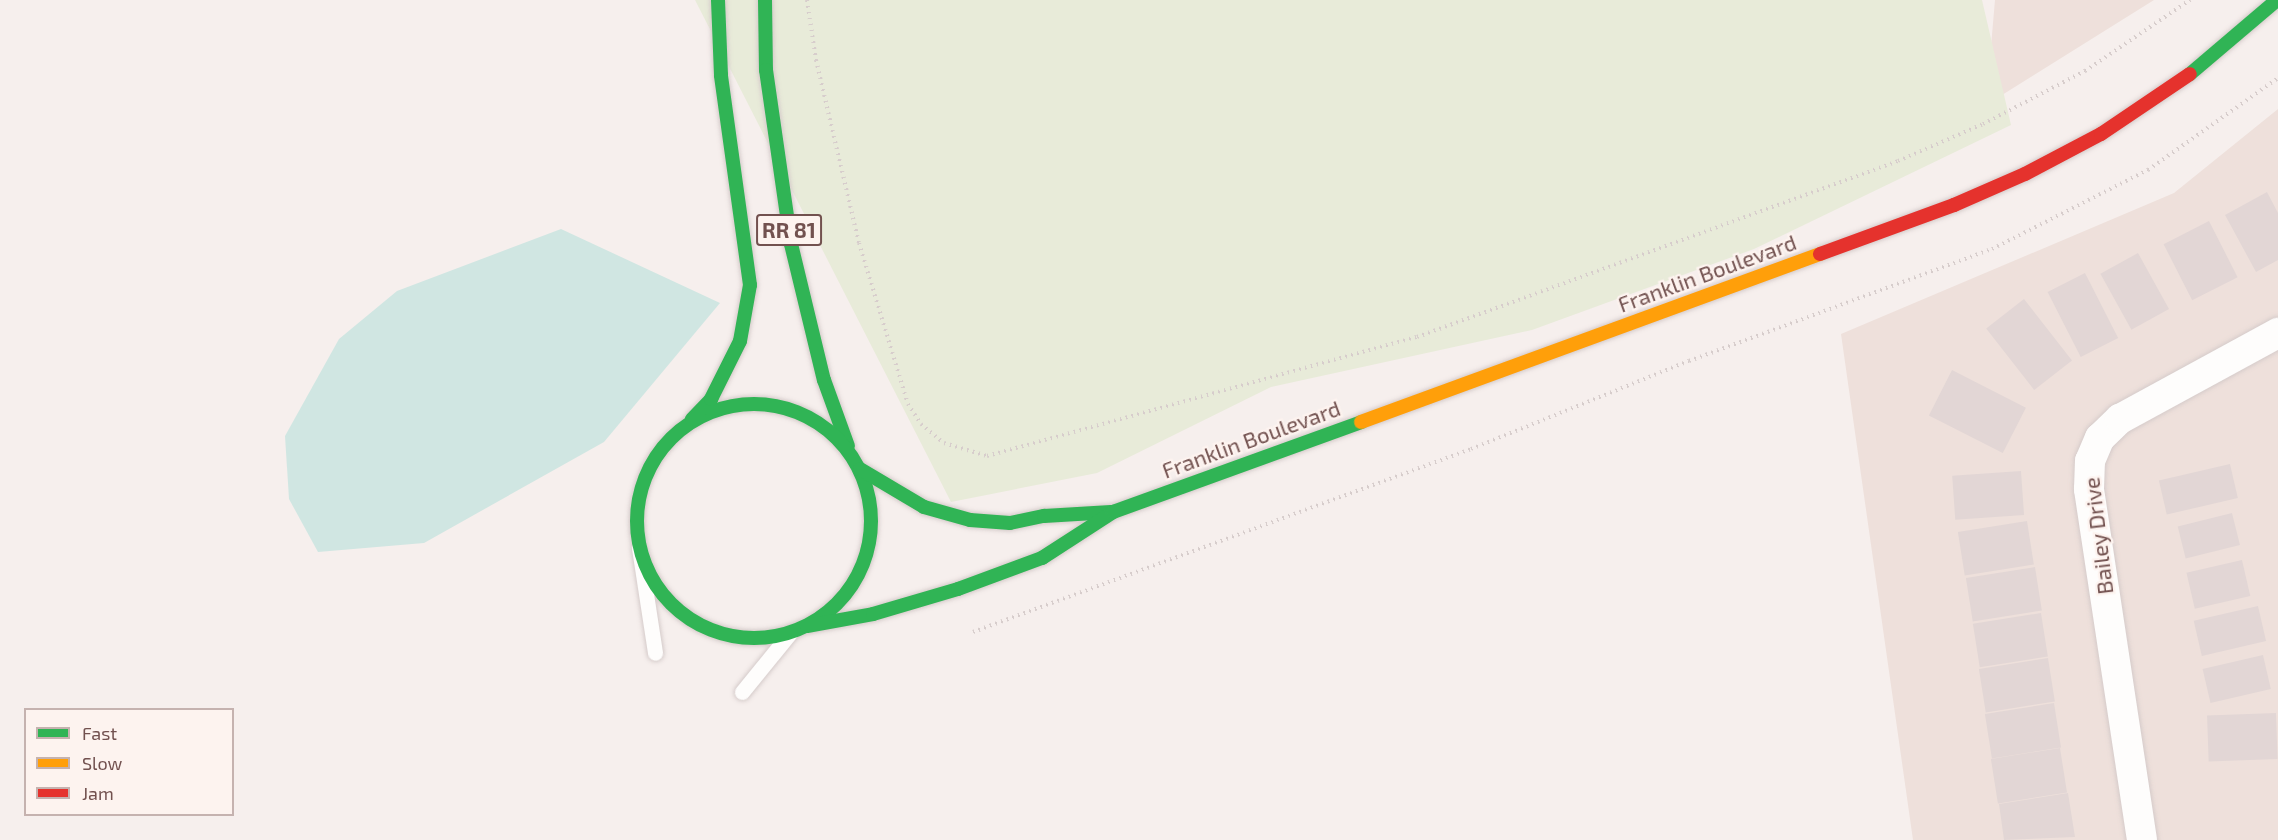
<!DOCTYPE html>
<html>
<head>
<meta charset="utf-8">
<style>
	body { margin:0 }
	#map { position:relative; width:2278px; height:840px; overflow:hidden; background:#f6efed; font-family:"Exo 2",sans-serif }
	div>[style] { position:absolute }
	.residential>* { inset:0; background:#eee0db }
	.green>* { inset:0; background:#e8ebd9 }
	.water>* { inset:0; background:#d0e6e2 }
	.building>* { inset:0; background:#e2d6d5; transform-origin:0 0 }
	.path>* { height:4px; margin-top:-2px; transform-origin:0; background:repeating-linear-gradient(90deg,#d7cdcc 0 1.5px,transparent 0 6px) }
	.roads { filter:drop-shadow(0 0 2px #d5cbca) drop-shadow(0 0 2px #d5cbca) }
	.lane>* { height:15px; margin:-7.5px; padding:0 7.5px; transform-origin:7.5px; border-radius:7.5px; background:#fefdfc }
	.street>* { height:30px; margin:-15px; padding:0 15px; transform-origin:15px; border-radius:15px; background:#fefdfc }
	.fast>* { height:14px; margin:-7px; padding:0 7px; transform-origin:7px; border-radius:7px; background:#30b455 }
	.fast>.ring { margin:-7px; padding:0; box-sizing:content-box; background:none; border:14px solid #30b455; border-radius:50% }
	.slow>* { height:14px; margin:-7px; padding:0 7px; transform-origin:7px; border-radius:7px; background:#ff9f0a }
	.jam>* { height:14px; margin:-7px; padding:0 7px; transform-origin:7px; border-radius:7px; background:#e5322d }
	span { translate:-50% -50%; white-space:nowrap; text-align:center; line-height:1.15; -webkit-text-stroke:4.5px #fdf3ef; paint-order:stroke }
	.shield-label span { padding:2px 4px; background:#fdf3ef; border:2px solid; border-radius:4px; -webkit-text-stroke-width:0 }
	.shield-label { font-size:21px; color:#72514f; font-weight:700 }
	.street-label { font-size:22px; color:#72514f }
	.legend { position:absolute; left:24px; top:708px; width:210px; height:108px; box-sizing:border-box; background:#fdf3ef; border:2px solid #c5b2af; margin:0; padding:8px 10px; list-style:none; font-size:18px; color:#72514f }
	.legend li { display:flex; align-items:center; gap:12px; height:30px }
	.legend b { width:30px; border:2px solid #c5b2af }
</style>
</head>
<body>
<div id="map">
	<div class="residential">
		<div style="clip-path:polygon(1995px 0,2154px 0,1986px 105px)"></div>
		<div style="clip-path:polygon(2278px 109px,2278px 840px,1913px 840px,1841px 334px,2174px 193px)"></div>
	</div>
	<div class="green">
		<div style="clip-path:polygon(695px 0,1982px 0,2011px 125px,1754px 249px,1532px 330px,1271px 387px,1097px 473px,951px 502px)"></div>
	</div>
	<div class="water">
		<div style="clip-path:polygon(561px 229px,720px 303px,604px 442px,424px 543px,318px 552px,289px 499px,285px 436px,339px 339px,397px 291px)"></div>
	</div>
	<div class="building">
		<div style="clip-path:polygon(2267px 192px,2278px 213px,2278px 260px,2256px 272px,2225px 215px)"></div>
		<div style="left:2209px;top:221px;width:63px;height:51px;rotate:63deg"></div>
		<div style="left:2138px;top:253px;width:64px;height:43px;rotate:61deg"></div>
		<div style="left:2085px;top:273px;width:73px;height:42px;rotate:63deg"></div>
		<div style="left:2024px;top:299px;width:78px;height:48px;rotate:52deg"></div>
		<div style="left:1952px;top:370px;width:83px;height:51px;rotate:27deg"></div>
		<div style="left:2230px;top:464px;width:35px;height:73px;rotate:77deg"></div>
		<div style="left:2021px;top:471px;width:44px;height:69px;rotate:86deg"></div>
		<div style="left:2232px;top:513px;width:33px;height:56px;rotate:76deg"></div>
		<div style="left:2027px;top:521px;width:44px;height:70px;rotate:81deg"></div>
		<div style="left:2242px;top:560px;width:37px;height:57px;rotate:77deg"></div>
		<div style="left:2035px;top:567px;width:44px;height:70px;rotate:81deg"></div>
		<div style="left:2258px;top:606px;width:36px;height:66px;rotate:77deg"></div>
		<div style="left:2041px;top:613px;width:44px;height:69px;rotate:81deg"></div>
		<div style="left:2263px;top:655px;width:35px;height:62px;rotate:77deg"></div>
		<div style="left:2048px;top:658px;width:44px;height:70px;rotate:81deg"></div>
		<div style="left:2054px;top:703px;width:45px;height:70px;rotate:81deg"></div>
		<div style="left:2276px;top:713px;width:46px;height:69px;rotate:88deg"></div>
		<div style="left:2060px;top:748px;width:45px;height:70px;rotate:81deg"></div>
		<div style="clip-path:polygon(2068px 793px,2075px 837px,2004px 840px,1999px 804px)"></div>
	</div>
	<div class="path">
		<div style="left:807px;top:0;width:61px;rotate:81.5deg"></div>
		<div style="left:816px;top:60px;width:188px;rotate:76.8deg"></div>
		<div style="left:859px;top:243px;width:168px;rotate:73.1deg"></div>
		<div style="left:908px;top:404px;width:24px;rotate:57deg"></div>
		<div style="left:921px;top:424px;width:30px;rotate:40deg"></div>
		<div style="left:944px;top:443px;width:45px;rotate:16.8deg"></div>
		<div style="left:987px;top:456px;width:446px;rotate:-15.5deg"></div>
		<div style="left:1417px;top:337px;width:512px;rotate:-20.1deg"></div>
		<div style="left:1898px;top:161px;width:93px;rotate:-23.5deg"></div>
		<div style="left:1983px;top:124px;width:115px;rotate:-27.5deg"></div>
		<div style="left:2085px;top:71px;width:127px;rotate:-34.1deg"></div>
		<div style="left:973px;top:632px;width:531px;rotate:-20.18deg"></div>
		<div style="left:1471px;top:449px;width:235px;rotate:-22deg"></div>
		<div style="left:1689px;top:361px;width:323px;rotate:-20.3deg"></div>
		<div style="left:1992px;top:249px;width:175px;rotate:-26.9deg"></div>
		<div style="left:2148px;top:170px;width:159px;rotate:-35.3deg"></div>
	</div>
	<div class="roads">
		<div class="lane">
			<div style="left:639px;top:548px;width:106px;rotate:81.3deg"></div>
			<div style="left:742px;top:692px;width:76px;rotate:-50.9deg"></div>
		</div>
		<div class="street">
			<div style="left:2142px;top:840px;width:355px;rotate:-98.6deg"></div>
			<div style="left:2089px;top:489px;width:28px;rotate:-88deg"></div>
			<div style="left:2090px;top:461px;width:25px;rotate:-67deg"></div>
			<div style="left:2100px;top:438px;width:28px;rotate:-44deg"></div>
			<div style="left:2120px;top:419px;width:180px;rotate:-28.6deg"></div>
		</div>
		<div class="fast">
			<div style="left:765px;top:0;width:70px;rotate:89.2deg"></div>
			<div style="left:766px;top:70px;width:176px;rotate:81.8deg"></div>
			<div style="left:791px;top:244px;width:140px;rotate:76.4deg"></div>
			<div style="left:824px;top:380px;width:70px;rotate:70deg"></div>
			<div style="left:2190px;top:74px;width:114px;rotate:-40.4deg"></div>
			<div class="ring" style="left:637px;top:404px;width:220px;height:220px"></div>
			<div style="left:692px;top:419px;width:28px;rotate:-46deg"></div>
			<div style="left:711px;top:399px;width:65px;rotate:-63.4deg"></div>
			<div style="left:740px;top:341px;width:57px;rotate:-79.9deg"></div>
			<div style="left:750px;top:285px;width:212px;rotate:-97.9deg"></div>
			<div style="left:721px;top:75px;width:75px;rotate:-92.3deg"></div>
			<div style="left:860px;top:469px;width:74px;rotate:30.7deg"></div>
			<div style="left:924px;top:507px;width:48px;rotate:15.8deg"></div>
			<div style="left:970px;top:520px;width:40px;rotate:4.3deg"></div>
			<div style="left:1010px;top:523px;width:35px;rotate:-12deg"></div>
			<div style="left:1044px;top:516px;width:67px;rotate:-3.4deg"></div>
			<div style="left:807px;top:626px;width:67px;rotate:-10.3deg"></div>
			<div style="left:873px;top:614px;width:89px;rotate:-16.4deg"></div>
			<div style="left:958px;top:589px;width:90px;rotate:-20.3deg"></div>
			<div style="left:1042px;top:558px;width:85px;rotate:-32.9deg"></div>
			<div style="left:1113px;top:512px;width:264px;rotate:-19.9deg"></div>
		</div>
		<div class="slow">
			<div style="left:1361px;top:422px;width:489px;rotate:-20.1deg"></div>
		</div>
		<div class="jam">
			<div style="left:1820px;top:254px;width:143px;rotate:-20.1deg"></div>
			<div style="left:1954px;top:205px;width:77px;rotate:-23.6deg"></div>
			<div style="left:2025px;top:174px;width:86px;rotate:-27.8deg"></div>
			<div style="left:2101px;top:134px;width:107px;rotate:-34deg"></div>
		</div>
	</div>
	<div class="shield-label">
		<span style="left:789px;top:230px">RR 81</span>
	</div>
	<div class="street-label">
		<span style="left:1707px;top:273px;rotate:-20deg">Franklin Boulevard</span>
		<span style="left:1251px;top:439px;rotate:-20deg">Franklin Boulevard</span>
		<span style="left:2098px;top:536px;rotate:-97deg">Bailey Drive</span>
	</div>
	<ul class="legend">
	<li><b style="height:8px;background:#30b455"></b>Fast</li>
	<li><b style="height:8px;background:#ff9f0a"></b>Slow</li>
	<li><b style="height:8px;background:#e5322d"></b>Jam</li>
	</ul>
</div>
</body>
</html>
